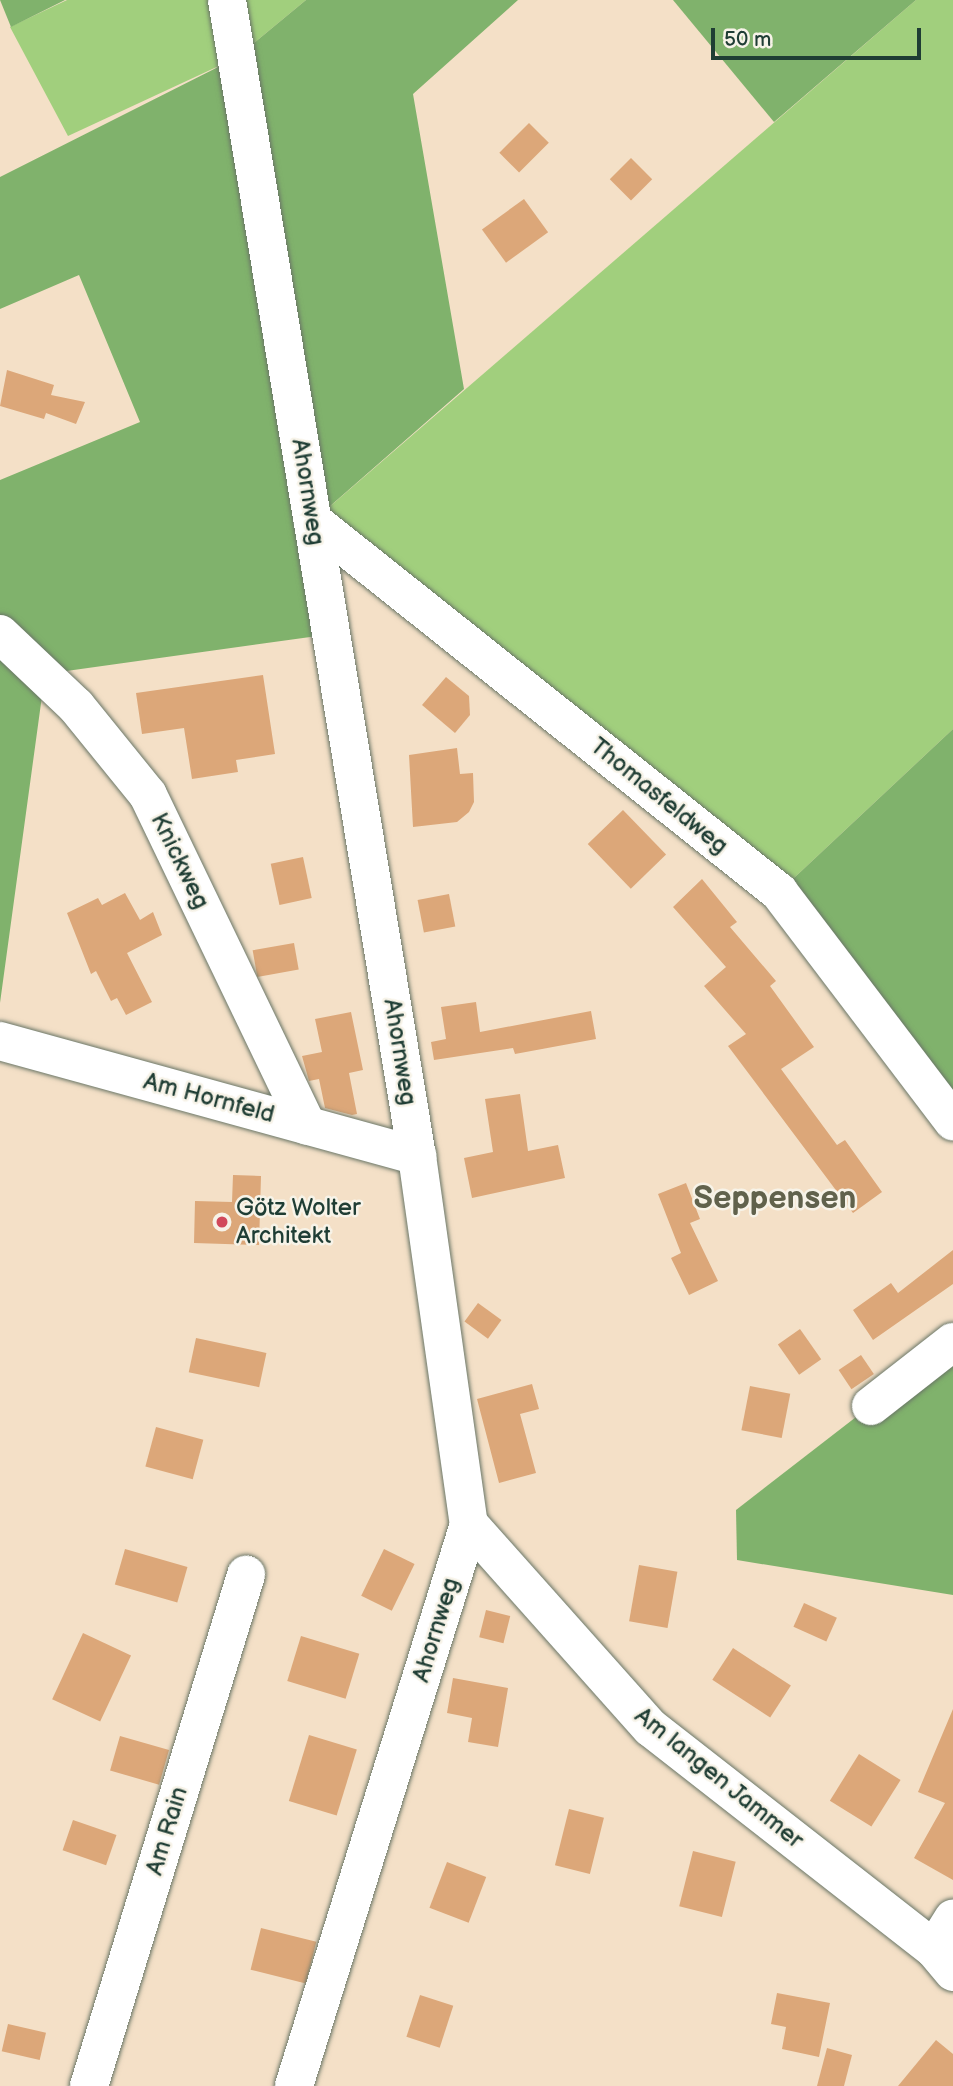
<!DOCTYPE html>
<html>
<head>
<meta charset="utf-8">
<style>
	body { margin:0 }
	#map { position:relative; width:953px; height:2086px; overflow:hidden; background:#f4e0c7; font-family:"Balsamiq Sans",sans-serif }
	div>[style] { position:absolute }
	.green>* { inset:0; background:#a1cf7d }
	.forest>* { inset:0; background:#80b26c }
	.building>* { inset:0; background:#dca779; transform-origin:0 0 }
	.roads { filter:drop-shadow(0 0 2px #6a7667) drop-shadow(0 0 2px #6a7667) }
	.minor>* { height:38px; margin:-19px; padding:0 19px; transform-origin:19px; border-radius:19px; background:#fff }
	.dots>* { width:19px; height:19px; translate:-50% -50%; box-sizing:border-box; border:4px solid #f7f3e8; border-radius:50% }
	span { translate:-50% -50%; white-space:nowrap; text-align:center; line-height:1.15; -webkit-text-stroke:5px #f7f3e8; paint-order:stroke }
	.street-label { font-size:24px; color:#1f3d34 }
	.poi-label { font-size:24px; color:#1f3d34 }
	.left { translate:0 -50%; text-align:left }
	.district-label { font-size:32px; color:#61624c; font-weight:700 }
	.scale { position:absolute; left:711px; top:28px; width:210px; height:32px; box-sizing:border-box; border:4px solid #1f3d34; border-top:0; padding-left:9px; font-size:21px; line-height:24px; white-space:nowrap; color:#1f3d34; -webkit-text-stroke:5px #f7f3e8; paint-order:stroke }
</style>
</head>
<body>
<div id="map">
	<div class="green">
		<div style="clip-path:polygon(67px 0,306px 0,236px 58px,68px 136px,10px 27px)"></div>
		<div style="clip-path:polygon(916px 0,953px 0,953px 729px,779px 892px,313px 521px)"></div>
	</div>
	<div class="forest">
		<div style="clip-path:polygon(0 0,65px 0,11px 27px)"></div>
		<div style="clip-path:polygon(306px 0,518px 0,413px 94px,464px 389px,313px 521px,332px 634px,45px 674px,0 1003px,0 480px,140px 422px,79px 275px,0 309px,0 177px,236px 58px)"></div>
		<div style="clip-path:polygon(673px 0,916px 0,774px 122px)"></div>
		<div style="clip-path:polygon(953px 729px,953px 1121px,779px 892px)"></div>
		<div style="clip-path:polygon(953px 1342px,953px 1595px,737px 1560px,736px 1510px)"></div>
	</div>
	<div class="building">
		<div style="left:529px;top:123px;width:28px;height:42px;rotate:45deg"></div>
		<div style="left:631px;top:158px;width:30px;height:30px;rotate:45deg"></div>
		<div style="left:524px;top:199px;width:41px;height:52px;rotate:54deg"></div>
		<div style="clip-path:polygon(7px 370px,54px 385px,51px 395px,85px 402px,76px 424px,46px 413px,44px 419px,0 406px)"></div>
		<div style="clip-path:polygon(263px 675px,275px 754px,236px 760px,238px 772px,192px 779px,184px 728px,142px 734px,136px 693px)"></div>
		<div style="clip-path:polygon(446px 677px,469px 696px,470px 715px,455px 733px,422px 705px)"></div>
		<div style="clip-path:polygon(457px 748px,460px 774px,473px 773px,474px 802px,469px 812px,457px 822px,413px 827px,409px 755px)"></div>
		<div style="left:623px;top:810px;width:62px;height:49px;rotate:46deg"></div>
		<div style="left:303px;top:857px;width:42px;height:33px;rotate:78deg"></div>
		<div style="clip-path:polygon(702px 879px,737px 922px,730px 927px,776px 981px,770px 986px,814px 1047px,781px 1069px,837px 1145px,845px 1140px,882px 1192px,853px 1213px,728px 1046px,746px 1034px,704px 986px,726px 967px,673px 907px)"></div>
		<div style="clip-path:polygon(125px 893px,140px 920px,153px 912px,162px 935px,127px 953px,152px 1002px,126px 1015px,117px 998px,111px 1001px,96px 971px,91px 974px,67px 913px,98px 898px,102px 905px)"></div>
		<div style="left:449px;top:894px;width:33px;height:32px;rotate:79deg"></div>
		<div style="left:294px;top:943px;width:27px;height:42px;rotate:80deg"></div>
		<div style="clip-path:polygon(476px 1002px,480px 1032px,591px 1011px,596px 1039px,515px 1054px,513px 1048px,434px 1060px,431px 1042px,446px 1039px,441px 1007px)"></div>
		<div style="clip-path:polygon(351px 1012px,363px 1070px,349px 1073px,357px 1114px,352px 1115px,325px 1108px,319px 1079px,309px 1081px,302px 1056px,322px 1052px,315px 1019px)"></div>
		<div style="clip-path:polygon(520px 1094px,528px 1151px,558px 1145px,565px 1178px,472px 1198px,464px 1158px,493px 1152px,485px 1099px)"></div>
		<div style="clip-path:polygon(233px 1175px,261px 1176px,259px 1245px,194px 1243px,195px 1201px,232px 1202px)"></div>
		<div style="clip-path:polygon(686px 1183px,700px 1219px,690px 1223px,718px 1281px,689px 1295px,671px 1258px,681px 1253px,658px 1194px)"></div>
		<div style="clip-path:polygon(953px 1250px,953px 1284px,873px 1340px,853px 1310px,891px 1283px,898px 1293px)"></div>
		<div style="left:478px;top:1303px;width:29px;height:23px;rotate:36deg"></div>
		<div style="left:800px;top:1329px;width:37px;height:27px;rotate:55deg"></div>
		<div style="left:196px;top:1338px;width:72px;height:35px;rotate:12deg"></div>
		<div style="left:861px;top:1355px;width:23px;height:27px;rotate:56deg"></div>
		<div style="clip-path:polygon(532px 1384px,539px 1409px,520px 1414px,536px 1473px,499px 1483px,477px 1399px)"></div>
		<div style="left:750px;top:1386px;width:41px;height:45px;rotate:11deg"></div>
		<div style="left:156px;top:1427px;width:49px;height:41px;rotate:15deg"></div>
		<div style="left:125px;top:1549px;width:65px;height:37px;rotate:16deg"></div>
		<div style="left:384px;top:1549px;width:34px;height:52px;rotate:26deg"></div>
		<div style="left:639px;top:1565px;width:39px;height:57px;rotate:10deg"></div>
		<div style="left:804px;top:1603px;width:36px;height:26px;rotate:24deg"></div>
		<div style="left:486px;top:1610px;width:25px;height:28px;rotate:14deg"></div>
		<div style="left:83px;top:1633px;width:53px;height:73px;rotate:25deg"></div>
		<div style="left:301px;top:1636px;width:61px;height:47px;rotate:17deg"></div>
		<div style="left:733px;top:1648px;width:69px;height:38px;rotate:33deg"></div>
		<div style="clip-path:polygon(453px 1678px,508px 1688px,498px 1747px,468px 1742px,472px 1718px,447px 1713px)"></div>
		<div style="clip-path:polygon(953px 1709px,953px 1880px,914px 1858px,945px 1803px,918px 1792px)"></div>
		<div style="left:309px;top:1735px;width:50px;height:69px;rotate:17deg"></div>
		<div style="left:120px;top:1736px;width:51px;height:36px;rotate:16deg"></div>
		<div style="left:859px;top:1754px;width:49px;height:55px;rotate:32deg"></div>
		<div style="left:569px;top:1809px;width:36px;height:58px;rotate:14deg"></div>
		<div style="left:73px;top:1820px;width:46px;height:32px;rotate:19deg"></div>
		<div style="left:693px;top:1851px;width:44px;height:57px;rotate:14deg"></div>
		<div style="left:447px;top:1862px;width:42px;height:49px;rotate:21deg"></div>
		<div style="left:261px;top:1928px;width:57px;height:43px;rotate:14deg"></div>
		<div style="clip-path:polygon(777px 1993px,830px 2003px,819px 2057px,782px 2049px,786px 2027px,771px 2024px)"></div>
		<div style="left:420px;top:1995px;width:35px;height:44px;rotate:18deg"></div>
		<div style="left:8px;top:2024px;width:39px;height:28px;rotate:13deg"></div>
		<div style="clip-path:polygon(936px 2040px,953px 2054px,953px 2086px,898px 2086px)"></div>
		<div style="clip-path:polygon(827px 2048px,852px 2055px,844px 2086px,817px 2086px)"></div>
	</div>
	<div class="roads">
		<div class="minor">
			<div style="left:227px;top:0;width:1172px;rotate:80.67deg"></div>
			<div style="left:417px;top:1156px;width:372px;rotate:82deg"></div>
			<div style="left:469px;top:1524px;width:589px;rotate:107.3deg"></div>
			<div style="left:313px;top:521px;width:596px;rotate:38.52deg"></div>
			<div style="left:779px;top:892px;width:288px;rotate:52.8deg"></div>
			<div style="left:0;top:634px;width:105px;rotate:43.5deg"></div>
			<div style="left:76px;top:706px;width:114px;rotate:51deg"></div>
			<div style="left:148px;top:795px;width:367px;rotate:64.3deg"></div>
			<div style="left:0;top:1041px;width:433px;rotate:15.4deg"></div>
			<div style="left:871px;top:1406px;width:104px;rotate:-38deg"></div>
			<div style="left:469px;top:1524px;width:273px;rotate:48.3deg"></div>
			<div style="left:651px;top:1728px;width:359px;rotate:38deg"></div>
			<div style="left:934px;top:1949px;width:30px;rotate:50deg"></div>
			<div style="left:934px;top:1949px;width:36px;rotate:-58deg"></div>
			<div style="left:89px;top:2086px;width:535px;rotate:-72.92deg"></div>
		</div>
	</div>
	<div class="dots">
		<div style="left:222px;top:1222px;background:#d1495b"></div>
	</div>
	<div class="street-label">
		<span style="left:308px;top:492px;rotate:81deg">Ahornweg</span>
		<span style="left:659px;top:796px;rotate:39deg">Thomasfeldweg</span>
		<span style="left:180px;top:861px;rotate:64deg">Knickweg</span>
		<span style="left:400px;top:1052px;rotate:81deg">Ahornweg</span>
		<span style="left:209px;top:1098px;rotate:15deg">Am Hornfeld</span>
		<span style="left:436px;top:1630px;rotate:-73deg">Ahornweg</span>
		<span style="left:719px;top:1778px;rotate:39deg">Am langen Jammer</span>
		<span style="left:167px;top:1831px;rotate:-73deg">Am Rain</span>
	</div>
	<div class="poi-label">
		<span class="left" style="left:236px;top:1222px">Götz Wolter<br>Architekt</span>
	</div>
	<div class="district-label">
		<span style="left:775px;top:1199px">Seppensen</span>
	</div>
	<div class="scale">50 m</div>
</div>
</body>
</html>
